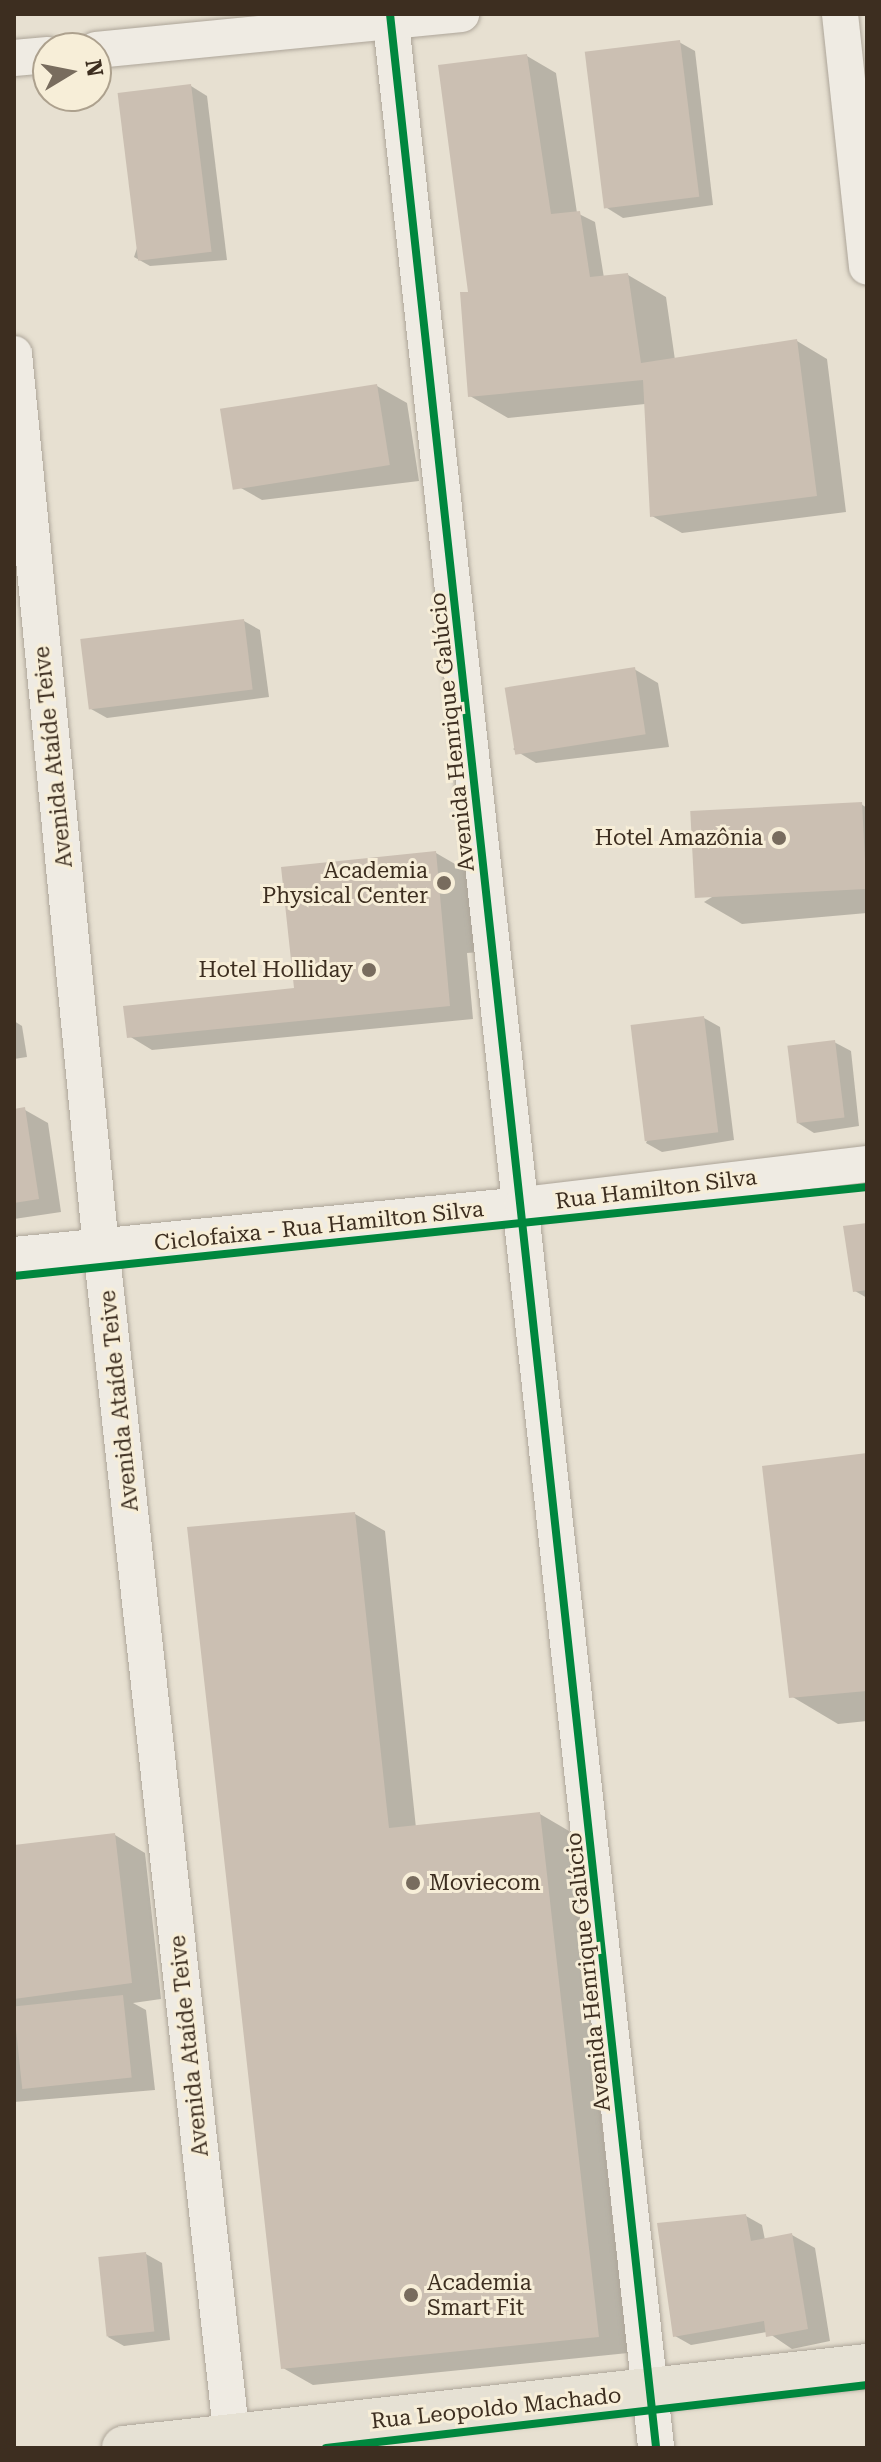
<!DOCTYPE html>
<html>
<head>
<meta charset="utf-8">
<style>
	body { margin:0 }
	#map { position:relative; width:881px; height:2462px; overflow:hidden; background:#e7e0d1; font-family:"Roboto Serif",serif }
	div>[style] { position:absolute }
	.shadow>* { inset:0; background:#0003 }
	.building>* { inset:0; background:#cbbfb2; transform-origin:0 0 }
	.roads { filter:drop-shadow(0 0 2px #ada599) drop-shadow(0 0 2px #ada599) }
	.minor>* { height:36px; margin:-18px; padding:0 18px; transform-origin:18px; border-radius:18px; background:#efebe3 }
	.major>* { height:44px; margin:-22px; padding:0 22px; transform-origin:22px; border-radius:22px; background:#e6e1d4 }
	.cycleway>* { height:8px; margin:-4px; padding:0 4px; transform-origin:4px; border-radius:4px; background:#00873e }
	.dots>* { width:22px; height:22px; translate:-50% -50%; box-sizing:border-box; border:4px solid #f7eed8; border-radius:50% }
	span { translate:-50% -50%; white-space:nowrap; text-align:center; line-height:1.15; -webkit-text-stroke:6px #f7eed8; paint-order:stroke }
	.street-label { font-size:22px; color:#3d2e20 }
	.poi-label { font-size:22px; color:#3d2e20 }
	.right { translate:-100% -50%; text-align:right }
	.left { translate:0 -50%; text-align:left }
	.frame { position:absolute; inset:0; border:16px solid #3d2e20; pointer-events:none }
	.north { position:absolute; left:32px; top:32px; width:80px; height:80px; box-sizing:border-box; background:#f7eed8; border:2px solid #ada18e; border-radius:50%; rotate:80deg; font-size:22px; font-weight:700; line-height:32px; text-align:center; color:#3d2e20 }
	.north::after { content:''; display:block; margin:auto; width:28px; height:36px; background:#786c5e; clip-path:polygon(50% 0,100% 100%,50% 72%,0 100%) }
</style>
</head>
<body>
<div id="map">
	<div class="shadow">
		<div style="clip-path:polygon(679px 42px,695px 51px,713px 205px,623px 218px,607px 208px)"></div>
		<div style="clip-path:polygon(527px 56px,556px 73px,577px 213px,595px 222px,604px 278px,628px 275px,666px 297px,675px 360px,797px 341px,827px 359px,846px 512px,682px 533px,652px 516px,645px 404px,508px 418px,470px 396px,470px 293px)"></div>
		<div style="clip-path:polygon(191px 86px,207px 96px,227px 260px,150px 266px,134px 257px)"></div>
		<div style="clip-path:polygon(377px 386px,407px 403px,419px 481px,262px 500px,232px 483px)"></div>
		<div style="clip-path:polygon(244px 621px,260px 630px,269px 697px,107px 718px,91px 709px)"></div>
		<div style="clip-path:polygon(634px 669px,658px 683px,669px 747px,536px 763px,513px 749px)"></div>
		<div style="clip-path:polygon(861px 804px,867px 808px,867px 913px,742px 924px,704px 902px)"></div>
		<div style="clip-path:polygon(436px 853px,474px 875px,480px 952px,467px 953px,473px 1019px,152px 1050px,129px 1036px,296px 990px)"></div>
		<div style="clip-path:polygon(704px 1018px,720px 1027px,734px 1140px,662px 1152px,646px 1143px)"></div>
		<div style="clip-path:polygon(14px 1021px,22px 1026px,27px 1057px,14px 1059px)"></div>
		<div style="clip-path:polygon(834px 1042px,851px 1051px,859px 1126px,814px 1133px,798px 1123px)"></div>
		<div style="clip-path:polygon(25px 1110px,48px 1123px,61px 1212px,14px 1219px,14px 1111px)"></div>
		<div style="clip-path:polygon(867px 1225px,867px 1298px,855px 1291px)"></div>
		<div style="clip-path:polygon(867px 1455px,867px 1721px,838px 1724px,791px 1696px)"></div>
		<div style="clip-path:polygon(355px 1514px,385px 1531px,416px 1828px,540px 1814px,569px 1831px,628px 2353px,313px 2385px,283px 2368px)"></div>
		<div style="clip-path:polygon(115px 1835px,145px 1853px,161px 1999px,133px 2003px,146px 2010px,155px 2090px,14px 2102px,14px 1847px)"></div>
		<div style="clip-path:polygon(746px 2216px,762px 2225px,765px 2240px,792px 2235px,815px 2248px,830px 2341px,792px 2349px,767px 2332px,691px 2345px,675px 2336px)"></div>
		<div style="clip-path:polygon(146px 2254px,162px 2263px,170px 2340px,124px 2346px,108px 2337px)"></div>
	</div>
	<div class="building">
		<div style="left:680px;top:40px;width:158px;height:96px;rotate:83deg"></div>
		<div style="clip-path:polygon(527px 54px,551px 214px,580px 211px,590px 277px,628px 273px,641px 363px,797px 339px,817px 496px,650px 517px,643px 380px,468px 397px,460px 292px,468px 292px,438px 65px)"></div>
		<div style="left:191px;top:84px;width:169px;height:74px;rotate:83deg"></div>
		<div style="left:377px;top:384px;width:82px;height:159px;rotate:81deg"></div>
		<div style="left:244px;top:619px;width:71px;height:165px;rotate:83deg"></div>
		<div style="left:635px;top:667px;width:68px;height:132px;rotate:81deg"></div>
		<div style="left:862px;top:802px;width:87px;height:172px;rotate:87deg"></div>
		<div style="clip-path:polygon(436px 851px,450px 1006px,127px 1038px,123px 1006px,294px 988px,281px 867px)"></div>
		<div style="left:704px;top:1016px;width:117px;height:74px;rotate:83deg"></div>
		<div style="left:835px;top:1040px;width:78px;height:48px;rotate:83deg"></div>
		<div style="clip-path:polygon(25px 1107px,39px 1199px,14px 1203px,14px 1109px)"></div>
		<div style="clip-path:polygon(867px 1223px,867px 1290px,853px 1292px,843px 1226px)"></div>
		<div style="clip-path:polygon(867px 1453px,867px 1691px,789px 1698px,762px 1466px)"></div>
		<div style="clip-path:polygon(355px 1512px,389px 1828px,540px 1812px,599px 2337px,281px 2369px,187px 1527px)"></div>
		<div style="clip-path:polygon(115px 1833px,132px 1983px,14px 1999px,14px 1845px)"></div>
		<div style="left:123px;top:1995px;width:83px;height:110px;rotate:84deg"></div>
		<div style="clip-path:polygon(746px 2214px,751px 2241px,792px 2233px,808px 2329px,766px 2337px,764px 2321px,673px 2337px,657px 2223px)"></div>
		<div style="left:146px;top:2252px;width:80px;height:48px;rotate:84deg"></div>
	</div>
	<div class="roads">
		<div class="minor">
			<div style="left:390px;top:14px;width:2448px;rotate:83.76deg"></div>
			<div style="left:840px;top:14px;width:254px;rotate:83.9deg"></div>
			<div style="left:96px;top:50px;width:367px;rotate:-5.6deg"></div>
			<div style="left:14px;top:58px;width:34px;rotate:-5deg"></div>
			<div style="left:14px;top:354px;width:897px;rotate:84.44deg"></div>
			<div style="left:101px;top:1247px;width:1208px;rotate:83.73deg"></div>
			<div style="left:14px;top:1255px;width:511px;rotate:-5.61deg"></div>
			<div style="left:523px;top:1205px;width:346px;rotate:-6.8deg"></div>
		</div>
		<div class="major">
			<div style="left:124px;top:2448px;width:748px;rotate:-6.3deg"></div>
		</div>
	</div>
	<div class="cycleway">
		<div style="left:390px;top:14px;width:2448px;rotate:83.76deg"></div>
		<div style="left:14px;top:1276px;width:858px;rotate:-5.96deg"></div>
		<div style="left:326px;top:2448px;width:545px;rotate:-6.64deg"></div>
	</div>
	<div class="dots">
		<div style="left:779px;top:838px;background:#786c5e"></div>
		<div style="left:444px;top:883px;background:#786c5e"></div>
		<div style="left:369px;top:970px;background:#786c5e"></div>
		<div style="left:413px;top:1883px;background:#786c5e"></div>
		<div style="left:411px;top:2295px;background:#786c5e"></div>
	</div>
	<div class="street-label">
		<span style="left:452px;top:732px;rotate:-96deg">Avenida Henrique Galúcio</span>
		<span style="left:53px;top:757px;rotate:-96deg">Avenida Ataíde Teive</span>
		<span style="left:656px;top:1189px;rotate:-7deg">Rua Hamilton Silva</span>
		<span style="left:319px;top:1226px;rotate:-6deg">Ciclofaixa - Rua Hamilton Silva</span>
		<span style="left:119px;top:1401px;rotate:-96deg">Avenida Ataíde Teive</span>
		<span style="left:588px;top:1972px;rotate:-96deg">Avenida Henrique Galúcio</span>
		<span style="left:189px;top:2046px;rotate:-96deg">Avenida Ataíde Teive</span>
		<span style="left:496px;top:2408px;rotate:-6deg">Rua Leopoldo Machado</span>
	</div>
	<div class="poi-label">
		<span class="right" style="left:763px;top:838px">Hotel Amazônia</span>
		<span class="right" style="left:428px;top:883px">Academia<br>Physical Center</span>
		<span class="right" style="left:353px;top:970px">Hotel Holliday</span>
		<span class="left" style="left:429px;top:1883px">Moviecom</span>
		<span class="left" style="left:427px;top:2295px">Academia<br>Smart Fit</span>
	</div>
	<div class="frame"></div>
	<div class="north">N</div>
</div>
</body>
</html>
